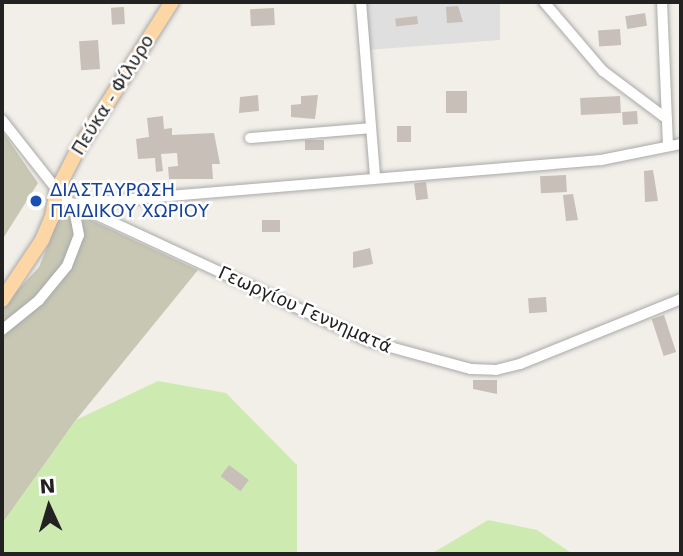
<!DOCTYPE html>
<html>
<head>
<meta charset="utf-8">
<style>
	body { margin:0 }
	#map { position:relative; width:683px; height:556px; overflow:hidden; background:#f2efe9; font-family:"DejaVu Sans",sans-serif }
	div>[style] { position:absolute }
	.residential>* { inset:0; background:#e0dfdf }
	.construction>* { inset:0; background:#c7c7b4 }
	.grass>* { inset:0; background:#cdebb0 }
	.building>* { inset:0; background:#c7bfb8; transform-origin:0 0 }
	.roads { filter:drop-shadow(0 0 2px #a9a9a9) drop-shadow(0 0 2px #a9a9a9) }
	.minor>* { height:10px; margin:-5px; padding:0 5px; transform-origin:5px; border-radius:5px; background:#fff }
	.major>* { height:14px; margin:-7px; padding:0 7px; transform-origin:7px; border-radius:7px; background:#fcd6a4 }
	.dots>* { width:19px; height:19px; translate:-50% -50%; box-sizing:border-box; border:4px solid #fff; border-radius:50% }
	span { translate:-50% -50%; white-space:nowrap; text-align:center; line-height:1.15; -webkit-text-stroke:5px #fff; paint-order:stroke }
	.street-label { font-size:18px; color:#222 }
	.transit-label { font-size:18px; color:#164399 }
	.left { translate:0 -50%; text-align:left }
	.frame { position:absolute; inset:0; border:4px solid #222; pointer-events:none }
	.north { position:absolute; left:14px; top:472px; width:70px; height:70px; -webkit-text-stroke:5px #fff; paint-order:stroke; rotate:356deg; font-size:19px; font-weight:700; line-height:28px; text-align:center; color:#222 }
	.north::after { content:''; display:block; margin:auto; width:24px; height:32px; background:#222; clip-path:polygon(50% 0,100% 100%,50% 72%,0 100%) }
</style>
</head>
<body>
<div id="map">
	<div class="residential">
		<div style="clip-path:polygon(363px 2px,500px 2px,500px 40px,367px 50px)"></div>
	</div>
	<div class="construction">
		<div style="clip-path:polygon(2px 131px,38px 183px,2px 240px)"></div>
		<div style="clip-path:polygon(63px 207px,198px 270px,76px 420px,2px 524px,2px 307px,39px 267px)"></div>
	</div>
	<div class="grass">
		<div style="clip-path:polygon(158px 381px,226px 393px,297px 465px,297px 554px,2px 554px,2px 524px,76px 420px)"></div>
		<div style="clip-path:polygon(488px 520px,537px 530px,573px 554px,431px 554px)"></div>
	</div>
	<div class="building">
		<div style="clip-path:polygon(458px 6px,463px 22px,447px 23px,446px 7px)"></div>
		<div style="left:124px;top:7px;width:17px;height:13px;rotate:87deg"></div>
		<div style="left:274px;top:8px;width:17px;height:24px;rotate:87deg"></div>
		<div style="left:645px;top:13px;width:13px;height:20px;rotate:81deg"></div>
		<div style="left:417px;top:16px;width:8px;height:22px;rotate:83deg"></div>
		<div style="left:620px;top:29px;width:16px;height:22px;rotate:86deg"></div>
		<div style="left:98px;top:40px;width:29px;height:19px;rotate:86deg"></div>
		<div style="left:446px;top:91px;width:21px;height:22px"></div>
		<div style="clip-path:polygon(258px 95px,259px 111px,239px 113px,240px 97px)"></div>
		<div style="clip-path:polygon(318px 95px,315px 119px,291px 117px,291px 105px,301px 104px,301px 96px)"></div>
		<div style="left:620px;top:96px;width:17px;height:40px;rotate:87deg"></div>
		<div style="left:637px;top:111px;width:13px;height:15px;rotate:86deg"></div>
		<div style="clip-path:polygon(163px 116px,164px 129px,172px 128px,172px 135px,214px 133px,220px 164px,212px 164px,213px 179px,169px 179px,168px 167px,178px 166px,177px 153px,161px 154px,163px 171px,156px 172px,155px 158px,138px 159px,136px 139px,149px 137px,147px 118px)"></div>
		<div style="left:411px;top:126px;width:16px;height:14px;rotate:90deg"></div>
		<div style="left:324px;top:140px;width:10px;height:19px;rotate:90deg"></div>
		<div style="clip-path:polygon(653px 170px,658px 201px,645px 202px,644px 171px)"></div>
		<div style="left:566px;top:175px;width:17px;height:26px;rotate:87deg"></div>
		<div style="left:426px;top:182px;width:17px;height:12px;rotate:83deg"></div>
		<div style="clip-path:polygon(573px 194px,578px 220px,566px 221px,563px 195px)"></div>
		<div style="left:280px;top:220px;width:12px;height:18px;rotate:90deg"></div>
		<div style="clip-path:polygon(370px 248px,373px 264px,353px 268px,353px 252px)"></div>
		<div style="left:546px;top:297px;width:15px;height:18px;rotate:86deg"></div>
		<div style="left:664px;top:315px;width:39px;height:13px;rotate:72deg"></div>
		<div style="clip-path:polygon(473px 380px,497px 380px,497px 394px,473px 389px)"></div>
		<div style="left:229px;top:465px;width:25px;height:14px;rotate:37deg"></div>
	</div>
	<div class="roads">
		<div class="minor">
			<div style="left:361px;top:2px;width:174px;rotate:85.4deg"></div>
			<div style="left:544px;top:2px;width:91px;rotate:49.5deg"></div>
			<div style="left:603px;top:71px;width:80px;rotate:36.9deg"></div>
			<div style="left:662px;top:2px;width:142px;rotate:87.6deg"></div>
			<div style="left:2px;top:120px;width:89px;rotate:51.8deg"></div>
			<div style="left:250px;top:138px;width:121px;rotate:-4.7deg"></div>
			<div style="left:56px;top:196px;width:344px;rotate:24.9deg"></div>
			<div style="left:368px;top:341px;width:107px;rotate:15.2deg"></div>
			<div style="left:471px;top:369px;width:25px;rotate:2deg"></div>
			<div style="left:496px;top:370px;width:25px;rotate:-14deg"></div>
			<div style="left:520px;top:364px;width:174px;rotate:-22deg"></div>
			<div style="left:2px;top:330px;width:48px;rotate:-39deg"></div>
			<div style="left:39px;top:300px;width:44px;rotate:-50.5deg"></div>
			<div style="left:67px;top:266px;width:33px;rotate:-69deg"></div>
			<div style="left:79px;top:235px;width:32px;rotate:-101deg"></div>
			<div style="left:73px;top:204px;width:530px;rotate:-4.76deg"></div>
			<div style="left:601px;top:160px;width:82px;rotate:-11.3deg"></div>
		</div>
		<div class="major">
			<div style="left:2px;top:300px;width:72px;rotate:-56.3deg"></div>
			<div style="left:42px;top:240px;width:25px;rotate:-67deg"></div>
			<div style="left:52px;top:217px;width:27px;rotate:-80deg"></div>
			<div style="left:57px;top:190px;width:44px;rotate:-62.9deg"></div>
			<div style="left:77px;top:151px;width:177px;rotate:-57.5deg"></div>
		</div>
	</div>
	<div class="dots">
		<div style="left:36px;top:201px;background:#1a4fb4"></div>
	</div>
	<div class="street-label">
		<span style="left:113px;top:95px;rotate:-58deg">Πεύκα - Φίλυρο</span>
		<span style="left:305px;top:310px;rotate:24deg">Γεωργίου Γεννηματά</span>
	</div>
	<div class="transit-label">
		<span class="left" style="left:50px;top:201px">ΔΙΑΣΤΑΥΡΩΣΗ<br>ΠΑΙΔΙΚΟΥ ΧΩΡΙΟΥ</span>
	</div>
	<div class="frame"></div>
	<div class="north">N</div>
</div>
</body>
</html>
